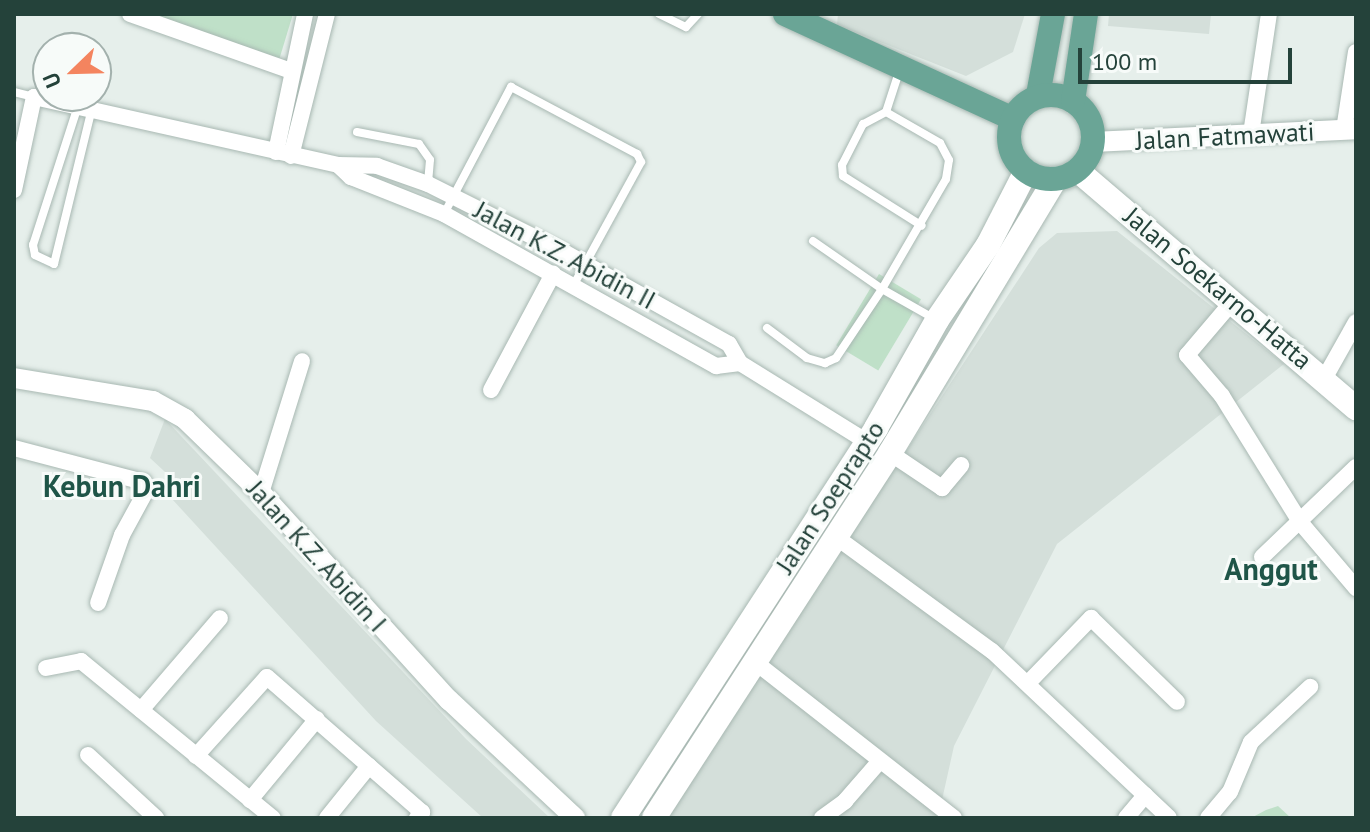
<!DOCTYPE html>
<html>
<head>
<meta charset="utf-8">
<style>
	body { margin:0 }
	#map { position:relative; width:1370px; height:832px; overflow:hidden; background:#e6efeb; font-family:"PT Sans",sans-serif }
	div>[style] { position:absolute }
	.built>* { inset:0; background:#d4dfda }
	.green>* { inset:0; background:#bfe0c8; transform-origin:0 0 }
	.roads { filter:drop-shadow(0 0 2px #a8b8b2) drop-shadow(0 0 2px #a8b8b2) }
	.service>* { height:8px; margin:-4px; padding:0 4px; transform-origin:4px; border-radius:4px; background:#fff }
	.minor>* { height:16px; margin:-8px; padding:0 8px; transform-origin:8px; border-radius:8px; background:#fff }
	.tertiary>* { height:20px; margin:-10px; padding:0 10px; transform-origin:10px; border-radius:10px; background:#fff }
	.secondary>* { height:24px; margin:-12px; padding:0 12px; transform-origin:12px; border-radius:12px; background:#fff }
	.primary>* { height:24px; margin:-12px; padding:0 12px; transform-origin:12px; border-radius:12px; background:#6aa596 }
	.primary>.ring { margin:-12px; padding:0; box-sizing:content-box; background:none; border:24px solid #6aa596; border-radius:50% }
	span { translate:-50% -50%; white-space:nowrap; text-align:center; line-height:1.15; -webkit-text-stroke:6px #f7fbf9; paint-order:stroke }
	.street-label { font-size:26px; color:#24423a }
	.quarter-label { font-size:30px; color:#1f5548; font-weight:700 }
	.frame { position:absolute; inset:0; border:16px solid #24423a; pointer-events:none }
	.north { position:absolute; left:32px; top:32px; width:80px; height:80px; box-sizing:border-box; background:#f7fbf9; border:2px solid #a3b1ad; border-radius:50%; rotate:247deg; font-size:22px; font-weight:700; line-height:32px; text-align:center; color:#24423a }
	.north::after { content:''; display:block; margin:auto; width:28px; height:36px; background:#f4845f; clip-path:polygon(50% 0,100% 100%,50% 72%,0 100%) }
	.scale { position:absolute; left:1078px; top:48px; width:214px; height:36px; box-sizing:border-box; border:4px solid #24423a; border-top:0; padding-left:10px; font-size:24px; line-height:28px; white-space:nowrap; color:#24423a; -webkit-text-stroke:6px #f7fbf9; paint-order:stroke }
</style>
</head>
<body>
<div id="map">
	<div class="built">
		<div style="clip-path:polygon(838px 14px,1025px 14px,1013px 52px,966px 76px,837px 25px)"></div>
		<div style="clip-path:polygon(1109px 14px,1211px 14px,1209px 34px,1108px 26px)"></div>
		<div style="clip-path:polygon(1117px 231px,1284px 364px,1057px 544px,954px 746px,938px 818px,666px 818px,1039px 248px,1057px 233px)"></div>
		<div style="clip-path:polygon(165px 419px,466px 739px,550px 818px,483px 818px,376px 721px,172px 499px,178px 484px,150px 458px)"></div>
	</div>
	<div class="green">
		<div style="clip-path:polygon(145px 14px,293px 14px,279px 60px)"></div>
		<div style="left:879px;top:274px;width:49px;height:83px;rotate:31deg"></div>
		<div style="clip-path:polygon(1278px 806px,1291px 818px,1251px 818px,1266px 810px)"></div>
	</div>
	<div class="roads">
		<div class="service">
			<div style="left:659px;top:14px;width:30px;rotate:26deg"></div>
			<div style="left:686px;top:27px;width:18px;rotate:-47deg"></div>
			<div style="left:14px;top:92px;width:21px;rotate:14deg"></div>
			<div style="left:77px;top:109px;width:143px;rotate:107.9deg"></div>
			<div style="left:33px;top:245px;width:10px;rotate:79deg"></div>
			<div style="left:35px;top:255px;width:21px;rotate:25deg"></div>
			<div style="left:54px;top:264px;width:156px;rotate:-76.3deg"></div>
			<div style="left:886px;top:112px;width:26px;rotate:152deg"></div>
			<div style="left:863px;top:124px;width:46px;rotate:117.1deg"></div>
			<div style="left:842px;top:165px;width:11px;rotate:85deg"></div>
			<div style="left:843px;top:176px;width:93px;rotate:32.3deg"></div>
			<div style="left:357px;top:132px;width:63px;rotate:11deg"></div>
			<div style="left:419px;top:144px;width:19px;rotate:55deg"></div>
			<div style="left:430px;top:160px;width:23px;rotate:95deg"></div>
			<div style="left:444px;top:214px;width:144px;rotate:-62.2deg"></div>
			<div style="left:511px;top:87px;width:143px;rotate:28deg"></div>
			<div style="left:637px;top:154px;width:9px;rotate:63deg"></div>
			<div style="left:641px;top:162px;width:141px;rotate:118.7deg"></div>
			<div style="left:813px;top:241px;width:84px;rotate:34.8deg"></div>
			<div style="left:882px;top:289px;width:127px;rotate:-59.8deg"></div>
			<div style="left:946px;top:179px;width:19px;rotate:-81deg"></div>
			<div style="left:949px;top:160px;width:19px;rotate:-118deg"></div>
			<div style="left:940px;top:143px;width:62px;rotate:-150.1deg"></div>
			<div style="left:886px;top:112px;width:42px;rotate:-72deg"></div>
			<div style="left:767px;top:328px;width:50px;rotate:36.9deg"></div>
			<div style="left:807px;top:358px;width:19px;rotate:16deg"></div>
			<div style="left:825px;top:363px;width:12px;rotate:-24deg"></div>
			<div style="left:836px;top:358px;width:83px;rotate:-56.3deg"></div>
			<div style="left:882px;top:289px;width:59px;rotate:29.6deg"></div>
		</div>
		<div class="minor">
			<div style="left:130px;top:14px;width:171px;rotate:19.5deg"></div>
			<div style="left:1344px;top:130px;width:79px;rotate:-81.3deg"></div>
			<div style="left:1251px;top:134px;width:121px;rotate:-81.5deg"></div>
			<div style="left:276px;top:152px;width:141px;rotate:-78.1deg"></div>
			<div style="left:291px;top:156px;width:146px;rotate:-75.8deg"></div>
			<div style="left:338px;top:165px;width:18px;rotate:43deg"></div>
			<div style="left:351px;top:177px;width:100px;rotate:21.7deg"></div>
			<div style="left:444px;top:214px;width:312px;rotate:29.2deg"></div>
			<div style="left:716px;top:366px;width:24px;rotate:-7deg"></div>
			<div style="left:740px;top:363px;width:148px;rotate:31.8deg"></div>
			<div style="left:14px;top:190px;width:95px;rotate:-77.9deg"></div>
			<div style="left:34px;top:97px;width:312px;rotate:12.6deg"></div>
			<div style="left:338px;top:165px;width:39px;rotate:1deg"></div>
			<div style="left:377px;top:166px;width:54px;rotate:19.4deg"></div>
			<div style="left:428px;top:184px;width:150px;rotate:26.6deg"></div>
			<div style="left:562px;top:251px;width:191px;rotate:29.1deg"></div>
			<div style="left:729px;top:344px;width:22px;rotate:60deg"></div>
			<div style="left:1233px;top:301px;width:71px;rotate:130.4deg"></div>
			<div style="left:1187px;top:355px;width:54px;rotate:49.5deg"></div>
			<div style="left:1222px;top:396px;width:148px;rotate:58.2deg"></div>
			<div style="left:1300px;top:522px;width:87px;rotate:49.7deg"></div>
			<div style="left:1324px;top:379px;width:65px;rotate:-60.7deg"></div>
			<div style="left:491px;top:390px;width:132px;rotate:-61.9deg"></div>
			<div style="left:14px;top:448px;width:134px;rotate:14.7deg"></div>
			<div style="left:144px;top:482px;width:9px;rotate:77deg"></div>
			<div style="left:146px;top:491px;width:50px;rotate:118.6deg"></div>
			<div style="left:122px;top:535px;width:72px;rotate:109.4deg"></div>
			<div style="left:890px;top:453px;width:63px;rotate:33.9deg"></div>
			<div style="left:942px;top:488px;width:30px;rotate:-50deg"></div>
			<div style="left:261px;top:493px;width:138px;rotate:-72.7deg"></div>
			<div style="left:836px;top:537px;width:193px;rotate:36.2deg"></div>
			<div style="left:992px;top:651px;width:243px;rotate:43.3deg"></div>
			<div style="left:1262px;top:557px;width:130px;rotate:-43.8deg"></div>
			<div style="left:755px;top:662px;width:253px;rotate:38.1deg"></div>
			<div style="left:46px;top:668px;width:36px;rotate:-11deg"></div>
			<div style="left:81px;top:661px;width:248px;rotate:39.3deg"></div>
			<div style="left:1028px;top:683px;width:91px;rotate:-45.9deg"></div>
			<div style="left:1091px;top:618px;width:120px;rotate:44.3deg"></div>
			<div style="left:141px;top:710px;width:121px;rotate:-49.3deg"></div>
			<div style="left:88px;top:755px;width:93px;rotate:42.8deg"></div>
			<div style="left:196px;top:756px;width:106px;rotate:-48.1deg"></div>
			<div style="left:267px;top:677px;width:206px;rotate:41.1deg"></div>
			<div style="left:422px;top:812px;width:8px;rotate:130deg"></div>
			<div style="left:250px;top:800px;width:105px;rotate:-50.4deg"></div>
			<div style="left:327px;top:818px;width:67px;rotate:-51.1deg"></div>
			<div style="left:822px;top:818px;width:29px;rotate:-36deg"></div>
			<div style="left:845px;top:801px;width:52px;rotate:-48.9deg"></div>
			<div style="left:1126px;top:818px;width:30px;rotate:-50deg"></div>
			<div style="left:1208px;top:818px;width:34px;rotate:-50deg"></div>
			<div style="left:1230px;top:792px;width:54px;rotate:-67.2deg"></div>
			<div style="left:1251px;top:742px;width:81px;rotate:-43deg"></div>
		</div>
		<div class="tertiary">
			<div style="left:1093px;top:142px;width:263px;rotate:-2.8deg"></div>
			<div style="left:14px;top:378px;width:141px;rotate:9.4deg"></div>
			<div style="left:153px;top:401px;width:37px;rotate:29deg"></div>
			<div style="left:185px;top:419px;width:106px;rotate:44.2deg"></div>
			<div style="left:261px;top:493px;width:280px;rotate:47.8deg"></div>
			<div style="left:449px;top:700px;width:173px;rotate:43.1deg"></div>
		</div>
		<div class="secondary">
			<div style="left:1077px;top:170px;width:367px;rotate:40.5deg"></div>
			<div style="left:623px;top:818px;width:465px;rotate:-57deg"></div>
			<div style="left:876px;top:428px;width:124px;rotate:-60.5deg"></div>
			<div style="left:937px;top:320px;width:91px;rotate:-55.8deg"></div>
			<div style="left:988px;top:245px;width:83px;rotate:-62.8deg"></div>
			<div style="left:654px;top:818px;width:435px;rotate:-57.1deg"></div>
			<div style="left:890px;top:453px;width:320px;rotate:-58.9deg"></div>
		</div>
		<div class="primary">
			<div style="left:785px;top:14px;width:251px;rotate:24.7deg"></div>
			<div style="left:1038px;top:95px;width:82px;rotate:-79.5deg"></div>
			<div class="ring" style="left:1009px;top:95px;width:60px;height:60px"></div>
			<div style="left:1073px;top:101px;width:88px;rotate:-81.5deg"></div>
		</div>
	</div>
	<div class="street-label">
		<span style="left:1225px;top:136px;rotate:-3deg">Jalan Fatmawati</span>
		<span style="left:565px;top:255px;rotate:28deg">Jalan K.Z. Abidin II</span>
		<span style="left:1218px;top:288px;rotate:40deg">Jalan Soekarno-Hatta</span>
		<span style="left:830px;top:497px;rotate:-57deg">Jalan Soeprapto</span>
		<span style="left:317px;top:556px;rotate:48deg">Jalan K.Z. Abidin I</span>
	</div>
	<div class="quarter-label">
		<span style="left:122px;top:486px">Kebun Dahri</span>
		<span style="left:1271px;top:569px">Anggut</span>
	</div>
	<div class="frame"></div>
	<div class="north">U</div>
	<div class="scale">100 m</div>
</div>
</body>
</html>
